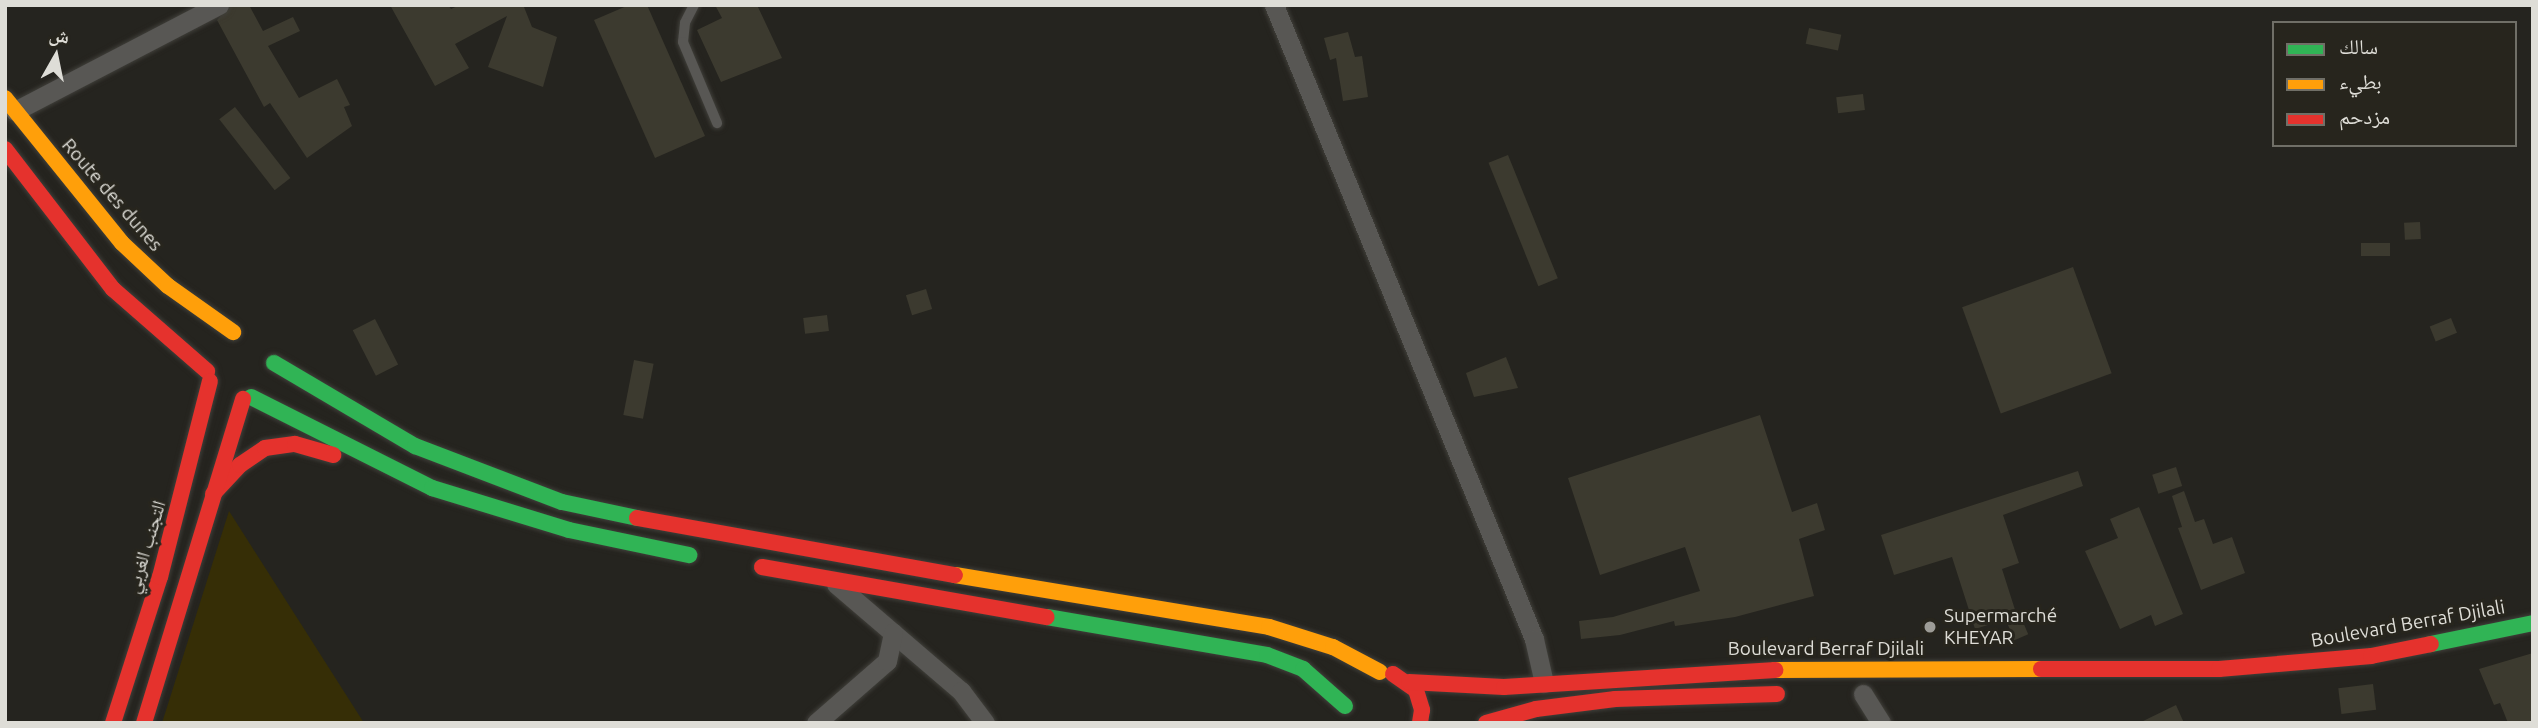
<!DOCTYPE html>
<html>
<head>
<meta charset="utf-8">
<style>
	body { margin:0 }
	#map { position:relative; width:2538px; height:728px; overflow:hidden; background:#25241f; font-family:Ubuntu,"Noto Naskh Arabic",sans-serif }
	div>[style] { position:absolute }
	.green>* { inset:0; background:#362e06 }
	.building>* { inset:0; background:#3c3a2f; transform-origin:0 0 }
	.roads { filter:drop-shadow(0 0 2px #403f3a) drop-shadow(0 0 2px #403f3a) }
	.lane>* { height:10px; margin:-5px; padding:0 5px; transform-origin:5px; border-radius:5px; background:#585754 }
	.street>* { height:19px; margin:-9.5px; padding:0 9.5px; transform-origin:9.5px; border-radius:9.5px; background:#585754 }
	.fast>* { height:16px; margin:-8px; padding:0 8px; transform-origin:8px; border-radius:8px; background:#30b455 }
	.slow>* { height:16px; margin:-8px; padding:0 8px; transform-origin:8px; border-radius:8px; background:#ff9f0a }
	.jam>* { height:16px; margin:-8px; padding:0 8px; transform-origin:8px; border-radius:8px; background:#e5322d }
	.dots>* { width:19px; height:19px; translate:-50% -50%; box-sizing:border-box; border:4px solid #27251d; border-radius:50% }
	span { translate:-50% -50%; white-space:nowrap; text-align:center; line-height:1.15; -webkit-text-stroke:6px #27251d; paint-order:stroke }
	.street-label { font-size:19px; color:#deddd7 }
	.poi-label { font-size:19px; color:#deddd7 }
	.left { translate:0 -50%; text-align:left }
	.frame { position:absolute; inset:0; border:7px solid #deddd7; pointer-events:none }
	.legend { position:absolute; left:2272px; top:21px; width:245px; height:126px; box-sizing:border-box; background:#27251d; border:2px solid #706f67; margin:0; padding:9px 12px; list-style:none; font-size:21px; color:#deddd7 }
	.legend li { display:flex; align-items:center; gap:14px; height:35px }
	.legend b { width:35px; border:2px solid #706f67 }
	.north { position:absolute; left:21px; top:21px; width:70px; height:70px; -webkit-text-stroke:5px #27251d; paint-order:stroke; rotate:9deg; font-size:19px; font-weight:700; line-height:28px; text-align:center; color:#deddd7 }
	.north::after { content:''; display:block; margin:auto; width:24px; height:32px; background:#deddd7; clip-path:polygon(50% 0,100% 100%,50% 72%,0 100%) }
</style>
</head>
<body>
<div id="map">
	<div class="green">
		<div style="clip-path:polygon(229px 511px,364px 723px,162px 723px)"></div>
	</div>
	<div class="building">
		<div style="clip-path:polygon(231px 5px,249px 5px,263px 31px,293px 17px,300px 31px,268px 46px,299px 98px,337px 79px,350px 105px,344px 107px,352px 126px,307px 158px,270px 103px,264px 107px,217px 20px)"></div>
		<div style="clip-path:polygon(390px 5px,448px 5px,451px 9px,460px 5px,528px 5px,524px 7px,532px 27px,557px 37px,543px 87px,488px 67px,507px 16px,455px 44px,469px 68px,435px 86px)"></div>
		<div style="clip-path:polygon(629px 5px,647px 5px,705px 136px,655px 158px,594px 20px)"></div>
		<div style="clip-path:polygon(715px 5px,757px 5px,782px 58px,721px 82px,697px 30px,722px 18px)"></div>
		<div style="left:1809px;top:28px;width:33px;height:16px;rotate:12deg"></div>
		<div style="clip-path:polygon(1348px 32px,1355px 57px,1362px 56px,1368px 97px,1343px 101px,1336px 58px,1330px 60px,1324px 38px)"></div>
		<div style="left:1863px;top:94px;width:16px;height:27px;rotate:83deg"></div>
		<div style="left:235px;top:107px;width:90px;height:20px;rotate:52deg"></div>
		<div style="left:1508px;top:155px;width:133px;height:21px;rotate:68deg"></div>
		<div style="left:2420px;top:222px;width:17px;height:16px;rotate:87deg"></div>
		<div style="left:2390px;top:243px;width:13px;height:29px;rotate:90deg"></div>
		<div style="left:2073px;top:267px;width:113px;height:118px;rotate:70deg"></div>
		<div style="left:926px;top:289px;width:21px;height:21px;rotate:73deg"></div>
		<div style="left:827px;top:315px;width:16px;height:24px;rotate:83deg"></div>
		<div style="left:2451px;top:318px;width:16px;height:23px;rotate:68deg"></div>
		<div style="left:375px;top:319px;width:51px;height:25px;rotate:63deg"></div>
		<div style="clip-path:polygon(1506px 357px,1518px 388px,1474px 397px,1466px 373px)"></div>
		<div style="left:634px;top:360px;width:20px;height:56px;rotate:11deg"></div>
		<div style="clip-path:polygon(1760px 415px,1792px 512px,1817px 503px,1825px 530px,1799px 539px,1814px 596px,1735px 617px,1675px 626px,1674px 621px,1620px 635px,1581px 639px,1579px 621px,1613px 617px,1700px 591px,1685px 547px,1600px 575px,1568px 478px)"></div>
		<div style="left:2176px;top:467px;width:20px;height:25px;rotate:72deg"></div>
		<div style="clip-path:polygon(2078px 471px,2083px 486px,2003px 515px,2019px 563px,2002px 569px,2017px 616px,1975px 629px,1952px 557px,1894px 575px,1881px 535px)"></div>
		<div style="clip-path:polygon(2184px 491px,2195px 522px,2204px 519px,2213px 544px,2232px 537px,2245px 573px,2201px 590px,2178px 528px,2182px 527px,2172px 496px)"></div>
		<div style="clip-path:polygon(2139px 507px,2183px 614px,2155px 626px,2151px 615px,2120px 629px,2085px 551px,2118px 538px,2110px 519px)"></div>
		<div style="left:2020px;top:615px;width:21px;height:15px;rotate:67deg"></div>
		<div style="clip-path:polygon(2533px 653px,2533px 723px,2508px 723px,2500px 703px,2494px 705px,2479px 669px)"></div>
		<div style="left:2373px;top:684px;width:26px;height:35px;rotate:83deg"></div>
		<div style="clip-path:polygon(2176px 705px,2184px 723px,2139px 723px)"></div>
	</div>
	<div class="roads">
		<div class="lane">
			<div style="left:694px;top:5px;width:20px;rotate:117deg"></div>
			<div style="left:685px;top:23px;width:19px;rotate:96deg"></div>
			<div style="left:683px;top:42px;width:88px;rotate:67.2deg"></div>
		</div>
		<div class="street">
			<div style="left:1274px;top:5px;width:685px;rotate:67.7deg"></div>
			<div style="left:1534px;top:639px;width:45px;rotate:77.2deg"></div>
			<div style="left:15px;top:111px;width:230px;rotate:-27.5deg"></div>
			<div style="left:836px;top:584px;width:165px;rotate:40.6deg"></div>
			<div style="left:961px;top:691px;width:40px;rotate:53deg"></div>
			<div style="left:1863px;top:694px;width:34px;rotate:58deg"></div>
			<div style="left:816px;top:723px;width:94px;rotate:-41.1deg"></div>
			<div style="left:887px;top:661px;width:29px;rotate:-78deg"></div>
		</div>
		<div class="fast">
			<div style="left:274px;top:363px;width:164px;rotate:30.5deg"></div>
			<div style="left:415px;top:446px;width:157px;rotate:20.9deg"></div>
			<div style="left:562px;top:502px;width:77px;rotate:12deg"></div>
			<div style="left:251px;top:397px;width:203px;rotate:26.7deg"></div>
			<div style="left:432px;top:488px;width:143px;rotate:17deg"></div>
			<div style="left:569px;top:530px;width:123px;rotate:11.8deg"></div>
			<div style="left:1047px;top:617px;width:223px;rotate:9.8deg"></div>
			<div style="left:1267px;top:655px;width:39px;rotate:21deg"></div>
			<div style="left:1303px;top:669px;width:56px;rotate:41.4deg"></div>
			<div style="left:2431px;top:644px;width:104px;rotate:-11.6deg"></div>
		</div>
		<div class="slow">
			<div style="left:5px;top:98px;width:186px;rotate:51.1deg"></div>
			<div style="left:122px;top:243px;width:63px;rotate:43.1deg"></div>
			<div style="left:168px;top:286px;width:80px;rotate:35.3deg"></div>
			<div style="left:955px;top:575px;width:318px;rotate:9.4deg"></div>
			<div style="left:1269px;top:627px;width:67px;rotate:17.4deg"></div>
			<div style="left:1333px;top:647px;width:53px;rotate:28deg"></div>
			<div style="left:1775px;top:670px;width:266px;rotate:-0.2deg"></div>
		</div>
		<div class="jam">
			<div style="left:5px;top:149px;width:177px;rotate:52.4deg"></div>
			<div style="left:113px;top:289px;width:125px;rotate:41.1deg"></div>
			<div style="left:213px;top:494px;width:40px;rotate:-47deg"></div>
			<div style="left:240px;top:465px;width:30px;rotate:-34deg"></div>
			<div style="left:265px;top:448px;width:30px;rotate:-8deg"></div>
			<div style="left:295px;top:444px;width:40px;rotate:16deg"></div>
			<div style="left:637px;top:518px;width:323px;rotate:10.2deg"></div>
			<div style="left:762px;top:567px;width:289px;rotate:10deg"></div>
			<div style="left:2041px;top:669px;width:178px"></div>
			<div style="left:2219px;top:669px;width:153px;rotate:-4.9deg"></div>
			<div style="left:2371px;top:656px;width:61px;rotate:-11.3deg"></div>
			<div style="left:1393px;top:674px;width:28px;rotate:35deg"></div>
			<div style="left:1416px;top:690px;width:21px;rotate:73deg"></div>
			<div style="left:1422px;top:710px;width:13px;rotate:99deg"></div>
			<div style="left:1409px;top:682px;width:95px;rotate:3deg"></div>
			<div style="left:1504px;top:687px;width:272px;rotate:-3.6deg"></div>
			<div style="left:113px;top:723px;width:153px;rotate:-72.2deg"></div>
			<div style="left:160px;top:577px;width:202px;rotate:-75.7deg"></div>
			<div style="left:144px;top:723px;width:339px;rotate:-73deg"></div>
			<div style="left:1486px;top:723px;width:52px;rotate:-15.6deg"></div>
			<div style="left:1536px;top:709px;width:80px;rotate:-7.2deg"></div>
			<div style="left:1615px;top:699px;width:162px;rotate:-1.8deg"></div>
		</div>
	</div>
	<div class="dots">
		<div style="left:1930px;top:627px;background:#9d9c97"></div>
	</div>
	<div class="street-label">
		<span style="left:112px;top:195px;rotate:49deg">Route des dunes</span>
		<span style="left:146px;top:547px;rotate:-73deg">التجنب الغربي</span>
		<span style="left:2408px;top:624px;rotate:-10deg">Boulevard Berraf Djilali</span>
		<span style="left:1826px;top:649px">Boulevard Berraf Djilali</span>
	</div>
	<div class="poi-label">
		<span class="left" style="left:1944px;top:627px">Supermarché<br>KHEYAR</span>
	</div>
	<div class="frame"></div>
	<ul class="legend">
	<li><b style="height:9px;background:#30b455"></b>سالك</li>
	<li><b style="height:9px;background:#ff9f0a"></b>بطيء</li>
	<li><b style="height:9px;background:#e5322d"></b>مزدحم</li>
	</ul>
	<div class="north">ش</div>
</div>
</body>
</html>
